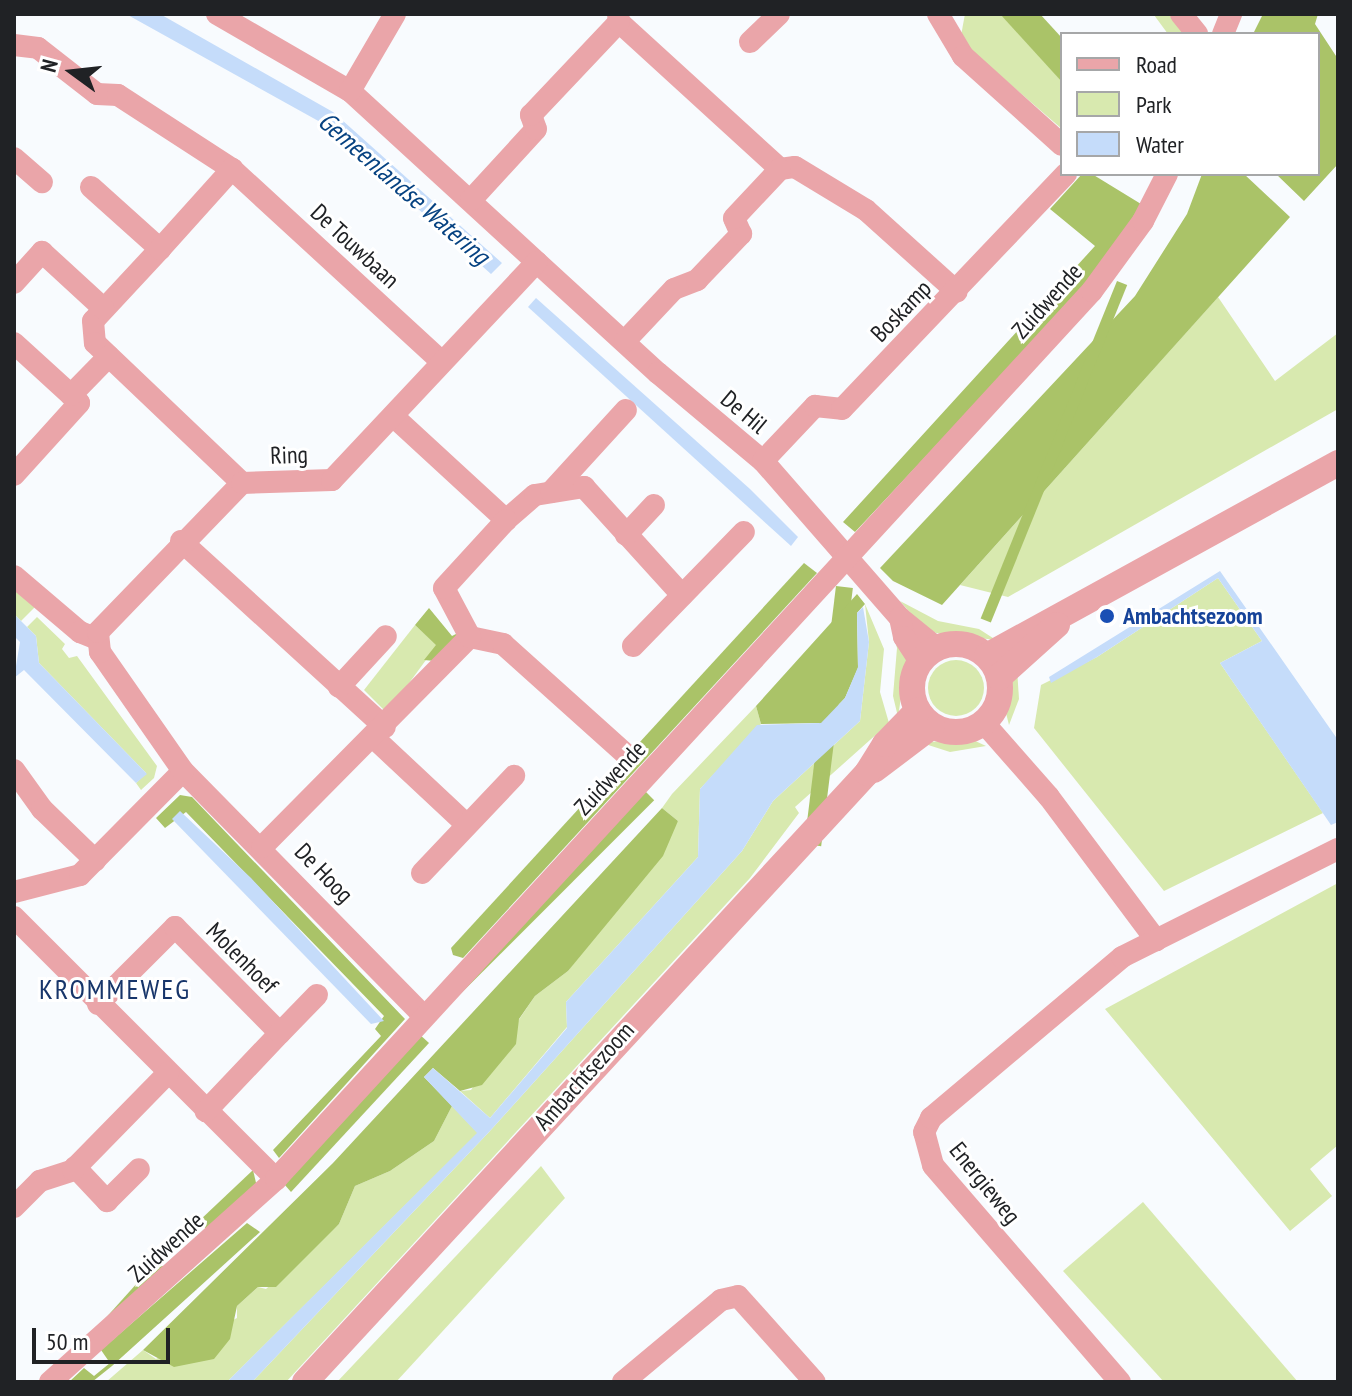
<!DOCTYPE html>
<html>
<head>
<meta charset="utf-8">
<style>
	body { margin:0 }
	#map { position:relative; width:1352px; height:1396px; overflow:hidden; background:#f8fbfe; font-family:"PT Sans Narrow",sans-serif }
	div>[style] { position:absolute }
	.green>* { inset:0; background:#d8e9af }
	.round { border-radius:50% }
	.forest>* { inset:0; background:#aac368; transform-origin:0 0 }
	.water>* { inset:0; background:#c5dcfa }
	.minor>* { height:22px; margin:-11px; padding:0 11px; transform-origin:11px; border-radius:11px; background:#eaa5a9 }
	.tertiary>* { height:26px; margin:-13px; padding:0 13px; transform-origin:13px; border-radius:13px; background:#eaa5a9 }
	.tertiary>.ring { margin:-13px; padding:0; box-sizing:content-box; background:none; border:26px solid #eaa5a9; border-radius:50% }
	.dots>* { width:22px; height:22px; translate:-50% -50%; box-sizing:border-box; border:4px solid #fff; border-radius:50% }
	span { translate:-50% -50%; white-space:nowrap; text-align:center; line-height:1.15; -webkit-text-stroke:6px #fff; paint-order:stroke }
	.street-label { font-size:24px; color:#202225 }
	.transit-label { font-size:24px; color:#164399; font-weight:700 }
	.left { translate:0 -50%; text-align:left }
	.water-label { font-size:26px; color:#064281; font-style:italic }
	.quarter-label { font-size:28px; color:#17356a; letter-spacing:2px }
	.frame { position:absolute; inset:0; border:16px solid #202225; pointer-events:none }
	.legend { position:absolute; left:1060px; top:32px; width:260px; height:144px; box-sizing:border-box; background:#fff; border:2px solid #a6a7a8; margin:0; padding:10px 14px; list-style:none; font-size:24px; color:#202225 }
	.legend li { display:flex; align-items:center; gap:16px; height:40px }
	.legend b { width:40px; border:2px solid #a6a7a8 }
	.north { position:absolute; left:32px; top:32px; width:80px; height:80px; -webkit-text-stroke:6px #fff; paint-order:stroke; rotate:285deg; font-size:22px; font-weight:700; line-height:32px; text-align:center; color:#202225 }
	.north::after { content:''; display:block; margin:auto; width:28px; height:36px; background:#202225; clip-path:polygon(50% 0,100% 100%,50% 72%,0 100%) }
	.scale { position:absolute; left:32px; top:1328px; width:138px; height:36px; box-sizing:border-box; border:4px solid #202225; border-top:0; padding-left:10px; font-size:24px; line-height:28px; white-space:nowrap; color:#202225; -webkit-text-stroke:6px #fff; paint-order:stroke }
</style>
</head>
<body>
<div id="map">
	<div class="green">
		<div style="clip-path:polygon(965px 14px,1000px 14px,1028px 40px,1062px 82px,1062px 129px,960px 41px)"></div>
		<div style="clip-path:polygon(1170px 14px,1184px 33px,1168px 34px,1154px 15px)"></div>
		<div style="clip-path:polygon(1218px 297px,1275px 381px,1338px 333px,1338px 409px,1008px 597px,960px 585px)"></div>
		<div style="clip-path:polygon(1218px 578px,1262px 641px,1220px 663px,1323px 813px,1164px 891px,1034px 728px,1041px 685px,1097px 657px)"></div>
		<div style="clip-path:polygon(14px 586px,36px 606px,21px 621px,14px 614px)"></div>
		<div style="clip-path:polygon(900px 601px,938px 621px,979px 629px,996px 640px,936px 633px,920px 624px)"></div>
		<div style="clip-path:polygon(865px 604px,884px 649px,880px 692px,889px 723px,795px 807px,799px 813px,750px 878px,286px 1382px,252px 1382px,489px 1132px,742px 851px,773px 801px,860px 721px,869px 642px)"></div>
		<div style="clip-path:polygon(37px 617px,65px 644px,62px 649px,69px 658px,77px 656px,157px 766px,154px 778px,141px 790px,136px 783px,146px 773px,39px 663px,36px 636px,27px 627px)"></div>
		<div style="clip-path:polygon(415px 625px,437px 645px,387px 713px,364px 690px)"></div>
		<div style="clip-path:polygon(892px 628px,907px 658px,898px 717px,893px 696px,897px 648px)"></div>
		<div class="round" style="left:928px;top:660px;width:56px;height:56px"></div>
		<div style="clip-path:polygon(1017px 669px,1019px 699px,1009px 725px,1004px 705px)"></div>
		<div style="clip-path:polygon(756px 706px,761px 724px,700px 789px,698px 857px,566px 1002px,567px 1027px,490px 1118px,460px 1091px,471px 1090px,535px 996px,568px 971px,678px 821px,662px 808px,672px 794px)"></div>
		<div style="clip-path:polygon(969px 738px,986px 746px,950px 752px,922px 743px)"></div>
		<div style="clip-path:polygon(1338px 883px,1338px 1145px,1310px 1169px,1332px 1196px,1290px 1231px,1105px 1009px)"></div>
		<div style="clip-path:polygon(452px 1106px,478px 1133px,227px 1382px,106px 1382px,143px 1350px,156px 1359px,237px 1318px,237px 1306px,258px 1287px,266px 1289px,339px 1224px,355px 1186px,390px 1171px,434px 1141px)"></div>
		<div style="clip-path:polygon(541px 1166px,565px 1198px,396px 1382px,337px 1382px)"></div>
		<div style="clip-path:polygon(1143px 1202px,1298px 1382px,1164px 1382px,1063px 1271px)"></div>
	</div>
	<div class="forest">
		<div style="clip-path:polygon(1000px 14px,1040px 14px,1062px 38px,1062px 82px)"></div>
		<div style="clip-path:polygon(1263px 14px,1318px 14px,1315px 24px,1338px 59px,1338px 164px,1304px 201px,1276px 174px,1318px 174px,1318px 34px,1253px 34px)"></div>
		<div style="clip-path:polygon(1082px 174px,1092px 174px,1141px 204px,1106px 264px,855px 532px,843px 522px,1095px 246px,1050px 209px)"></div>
		<div style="clip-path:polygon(1202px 174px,1244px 174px,1290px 217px,942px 605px,893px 581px,880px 568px,1135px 296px,1187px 214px)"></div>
		<div style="left:1117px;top:281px;width:11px;height:364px;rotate:22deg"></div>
		<div style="clip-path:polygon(804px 563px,817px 573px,463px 958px,453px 955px,451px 948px)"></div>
		<div style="left:836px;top:586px;width:17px;height:260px;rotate:7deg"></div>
		<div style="clip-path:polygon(857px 594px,865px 604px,857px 613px,858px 668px,845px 698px,821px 723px,761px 724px,756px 706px)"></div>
		<div style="clip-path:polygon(429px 608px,452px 636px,460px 632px,435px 661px,424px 660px,436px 645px,415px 625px)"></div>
		<div style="left:645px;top:791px;width:13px;height:299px;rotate:45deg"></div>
		<div style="clip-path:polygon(180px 795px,192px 797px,405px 1019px,279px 1158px,273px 1150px,381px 1036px,375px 1029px,384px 1016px,186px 812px,165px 828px,156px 818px)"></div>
		<div style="clip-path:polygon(662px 808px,678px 821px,663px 856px,568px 971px,535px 996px,519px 1019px,516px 1044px,482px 1085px,460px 1091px,433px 1068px,424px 1077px,452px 1106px,434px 1141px,390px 1171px,355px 1186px,339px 1224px,276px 1287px,258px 1287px,237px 1306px,230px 1339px,214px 1359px,174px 1367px,143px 1350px,333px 1163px)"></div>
		<div style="clip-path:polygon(418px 1033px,429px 1043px,291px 1192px,284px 1184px)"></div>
		<div style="clip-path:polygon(253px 1170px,257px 1187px,211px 1235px,199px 1221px)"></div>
		<div style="clip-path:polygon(247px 1223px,260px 1232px,112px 1366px,92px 1382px,69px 1382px,84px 1368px,94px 1376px,110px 1363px,101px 1350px)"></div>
		<div style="left:157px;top:1261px;width:12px;height:153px;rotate:42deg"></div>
	</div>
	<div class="water">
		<div style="clip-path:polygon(126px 14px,160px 14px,333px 112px,502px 263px,491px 274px,322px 123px)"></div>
		<div style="clip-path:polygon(536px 298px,750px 489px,798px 537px,791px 546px,528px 307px)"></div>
		<div style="clip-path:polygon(1220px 571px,1338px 740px,1338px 822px,1331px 825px,1220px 663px,1262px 641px,1218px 578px,1097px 657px,1051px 683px,1049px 677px)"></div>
		<div style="clip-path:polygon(863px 607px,869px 642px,860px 721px,773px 801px,742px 851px,489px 1132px,252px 1382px,227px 1382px,477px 1133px,424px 1077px,433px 1068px,490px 1118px,567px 1028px,566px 1002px,698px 857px,700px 789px,757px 725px,821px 723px,845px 698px,858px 667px,857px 613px)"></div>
		<div style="clip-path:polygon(14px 614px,36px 636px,39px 663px,147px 774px,136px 783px,24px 670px,14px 678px,20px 642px,14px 636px)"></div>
		<div style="clip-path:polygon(180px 811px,251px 878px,384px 1021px,371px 1024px,172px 819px)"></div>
	</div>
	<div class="minor">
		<div style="left:217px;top:14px;width:154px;rotate:30.1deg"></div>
		<div style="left:350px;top:91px;width:418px;rotate:42.5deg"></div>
		<div style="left:658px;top:373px;width:137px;rotate:40deg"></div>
		<div style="left:763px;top:461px;width:208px;rotate:48.9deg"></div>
		<div style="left:900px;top:618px;width:48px;rotate:39deg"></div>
		<div style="left:938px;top:14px;width:49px;rotate:59.2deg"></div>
		<div style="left:963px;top:56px;width:133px;rotate:42deg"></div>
		<div style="left:1181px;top:14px;width:26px;rotate:51deg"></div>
		<div style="left:619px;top:22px;width:218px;rotate:42.4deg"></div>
		<div style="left:780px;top:169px;width:15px;rotate:-8deg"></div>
		<div style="left:795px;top:167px;width:83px;rotate:31.2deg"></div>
		<div style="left:866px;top:210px;width:122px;rotate:42deg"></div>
		<div style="left:1223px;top:34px;width:22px;rotate:-68deg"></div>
		<div style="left:750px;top:42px;width:40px;rotate:-44deg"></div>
		<div style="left:14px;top:45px;width:24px;rotate:7deg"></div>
		<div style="left:38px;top:48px;width:75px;rotate:37.9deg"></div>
		<div style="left:97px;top:94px;width:21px;rotate:3deg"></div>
		<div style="left:118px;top:95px;width:136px;rotate:33deg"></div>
		<div style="left:232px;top:169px;width:285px;rotate:42.6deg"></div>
		<div style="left:350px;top:91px;width:89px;rotate:-59.7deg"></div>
		<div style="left:14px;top:158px;width:37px;rotate:41deg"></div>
		<div style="left:91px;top:187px;width:93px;rotate:41.9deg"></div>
		<div style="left:160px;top:249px;width:98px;rotate:132.9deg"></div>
		<div style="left:93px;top:321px;width:22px;rotate:85deg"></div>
		<div style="left:95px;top:343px;width:203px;rotate:43.6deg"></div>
		<div style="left:471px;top:200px;width:96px;rotate:-47.5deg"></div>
		<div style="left:536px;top:129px;width:15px;rotate:-110deg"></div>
		<div style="left:531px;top:115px;width:128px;rotate:-46.6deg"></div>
		<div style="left:619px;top:22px;width:8px;rotate:-97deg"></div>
		<div style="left:160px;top:249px;width:108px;rotate:-48deg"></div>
		<div style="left:14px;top:283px;width:42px;rotate:-47.9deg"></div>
		<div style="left:42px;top:252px;width:83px;rotate:42.6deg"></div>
		<div style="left:625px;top:341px;width:71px;rotate:-46.7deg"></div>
		<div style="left:674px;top:289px;width:25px;rotate:-21deg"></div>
		<div style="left:697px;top:280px;width:64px;rotate:-46.3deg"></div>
		<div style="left:741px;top:234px;width:17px;rotate:-114deg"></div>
		<div style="left:734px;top:218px;width:67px;rotate:-46.8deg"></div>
		<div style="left:14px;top:343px;width:77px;rotate:42.4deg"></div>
		<div style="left:393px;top:416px;width:154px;rotate:42.6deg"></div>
		<div style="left:506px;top:520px;width:38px;rotate:-41deg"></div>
		<div style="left:535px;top:495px;width:50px;rotate:-9.3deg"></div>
		<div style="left:584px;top:487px;width:146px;rotate:47.8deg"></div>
		<div style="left:763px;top:461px;width:76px;rotate:-46.6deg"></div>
		<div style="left:815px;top:406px;width:27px;rotate:6deg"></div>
		<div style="left:842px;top:409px;width:325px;rotate:-46.4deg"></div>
		<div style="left:14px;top:475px;width:97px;rotate:-47.9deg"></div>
		<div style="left:79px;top:403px;width:11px;rotate:-135deg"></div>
		<div style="left:71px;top:395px;width:54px;rotate:-45.7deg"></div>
		<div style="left:551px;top:492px;width:111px;rotate:-47.6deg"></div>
		<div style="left:626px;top:535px;width:41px;rotate:-47deg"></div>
		<div style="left:181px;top:541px;width:276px;rotate:42.4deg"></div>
		<div style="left:14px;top:576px;width:87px;rotate:40.3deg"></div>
		<div style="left:80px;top:632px;width:18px;rotate:22deg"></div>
		<div style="left:900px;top:618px;width:19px;rotate:78deg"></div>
		<div style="left:904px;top:637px;width:30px;rotate:57deg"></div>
		<div style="left:470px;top:637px;width:34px;rotate:12deg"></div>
		<div style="left:503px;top:644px;width:169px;rotate:41.9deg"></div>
		<div style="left:633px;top:646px;width:159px;rotate:-45.8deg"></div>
		<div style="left:339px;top:687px;width:69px;rotate:-47.3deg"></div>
		<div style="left:984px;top:723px;width:98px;rotate:48.7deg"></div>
		<div style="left:1049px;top:797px;width:179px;rotate:53.2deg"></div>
		<div style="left:374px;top:738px;width:127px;rotate:43.1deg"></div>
		<div style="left:14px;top:770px;width:48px;rotate:54.3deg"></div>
		<div style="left:42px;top:809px;width:74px;rotate:43.9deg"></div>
		<div style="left:183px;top:771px;width:342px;rotate:45.5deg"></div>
		<div style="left:262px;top:847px;width:296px;rotate:-45.3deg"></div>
		<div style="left:470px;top:637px;width:55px;rotate:-118deg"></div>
		<div style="left:444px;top:588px;width:92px;rotate:-47.6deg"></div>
		<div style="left:422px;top:873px;width:134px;rotate:-46.5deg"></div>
		<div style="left:14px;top:892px;width:68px;rotate:-14.4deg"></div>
		<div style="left:80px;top:875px;width:146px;rotate:-45.3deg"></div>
		<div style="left:183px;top:771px;width:145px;rotate:-124.9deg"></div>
		<div style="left:100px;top:652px;width:20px;rotate:-96deg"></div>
		<div style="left:98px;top:632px;width:207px;rotate:-46deg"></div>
		<div style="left:242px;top:483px;width:90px;rotate:-1.9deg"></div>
		<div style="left:332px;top:480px;width:299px;rotate:-46.8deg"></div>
		<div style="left:14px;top:917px;width:371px;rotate:45deg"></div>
		<div style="left:98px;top:1004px;width:109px;rotate:-45deg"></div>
		<div style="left:175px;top:927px;width:149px;rotate:45.3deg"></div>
		<div style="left:280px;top:1033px;width:108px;rotate:133.5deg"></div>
		<div style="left:280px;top:1033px;width:53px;rotate:-45.8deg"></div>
		<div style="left:75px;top:1167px;width:47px;rotate:46.7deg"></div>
		<div style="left:107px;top:1201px;width:45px;rotate:-45deg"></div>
		<div style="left:14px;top:1207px;width:37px;rotate:-45deg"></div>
		<div style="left:40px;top:1181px;width:35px;rotate:-18deg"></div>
		<div style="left:73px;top:1170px;width:136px;rotate:-45.6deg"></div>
		<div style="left:50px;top:1382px;width:304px;rotate:-41.9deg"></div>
		<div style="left:276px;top:1179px;width:1206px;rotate:-47.42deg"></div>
		<div style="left:1092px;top:291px;width:87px;rotate:-53.9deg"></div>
		<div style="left:1143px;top:221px;width:53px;rotate:-62.9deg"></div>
		<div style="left:623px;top:1382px;width:128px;rotate:-39.9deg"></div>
		<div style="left:721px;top:1300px;width:17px;rotate:-13deg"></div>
		<div style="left:738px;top:1296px;width:115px;rotate:48.2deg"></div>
		<div style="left:1120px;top:1382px;width:286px;rotate:-130.8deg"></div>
		<div style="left:933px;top:1165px;width:34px;rotate:-105deg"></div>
		<div style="left:924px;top:1132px;width:16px;rotate:-63deg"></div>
		<div style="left:931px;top:1118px;width:250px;rotate:-40.1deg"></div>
		<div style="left:1122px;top:957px;width:241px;rotate:-26.6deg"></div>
	</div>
	<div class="tertiary">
		<div class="ring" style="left:912px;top:644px;width:62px;height:62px"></div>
		<div style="left:987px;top:656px;width:401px;rotate:-28.8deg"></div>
		<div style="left:999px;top:677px;width:78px;rotate:-41.9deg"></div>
		<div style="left:874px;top:770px;width:73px;rotate:-37.2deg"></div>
		<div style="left:305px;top:1382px;width:829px;rotate:-47.3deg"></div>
		<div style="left:867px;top:773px;width:34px;rotate:-58deg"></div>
		<div style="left:885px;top:744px;width:47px;rotate:-45.9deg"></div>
	</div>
	<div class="dots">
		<div style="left:1107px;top:616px;background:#1a4fb4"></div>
	</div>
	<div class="street-label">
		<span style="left:355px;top:246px;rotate:43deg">De Touwbaan</span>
		<span style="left:1047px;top:301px;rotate:-48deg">Zuidwende</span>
		<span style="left:901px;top:311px;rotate:-46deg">Boskamp</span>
		<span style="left:744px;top:412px;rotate:40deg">De Hil</span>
		<span style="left:289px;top:455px;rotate:-2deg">Ring</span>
		<span style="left:610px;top:778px;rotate:-47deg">Zuidwende</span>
		<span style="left:324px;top:873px;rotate:46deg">De Hoog</span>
		<span style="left:242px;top:958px;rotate:45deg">Molenhoef</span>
		<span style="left:584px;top:1076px;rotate:-48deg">Ambachtsezoom</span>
		<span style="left:985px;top:1183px;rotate:51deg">Energieweg</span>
		<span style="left:166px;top:1247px;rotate:-42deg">Zuidwende</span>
	</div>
	<div class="transit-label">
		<span class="left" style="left:1123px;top:616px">Ambachtsezoom</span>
	</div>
	<div class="water-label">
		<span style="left:404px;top:188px;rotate:41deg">Gemeenlandse Watering</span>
	</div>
	<div class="quarter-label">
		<span style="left:115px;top:989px">KROMMEWEG</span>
	</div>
	<div class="frame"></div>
	<ul class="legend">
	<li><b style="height:10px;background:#eaa5a9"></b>Road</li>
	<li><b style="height:22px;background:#d8e9af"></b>Park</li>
	<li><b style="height:22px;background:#c5dcfa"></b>Water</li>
	</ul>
	<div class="north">N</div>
	<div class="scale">50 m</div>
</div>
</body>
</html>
